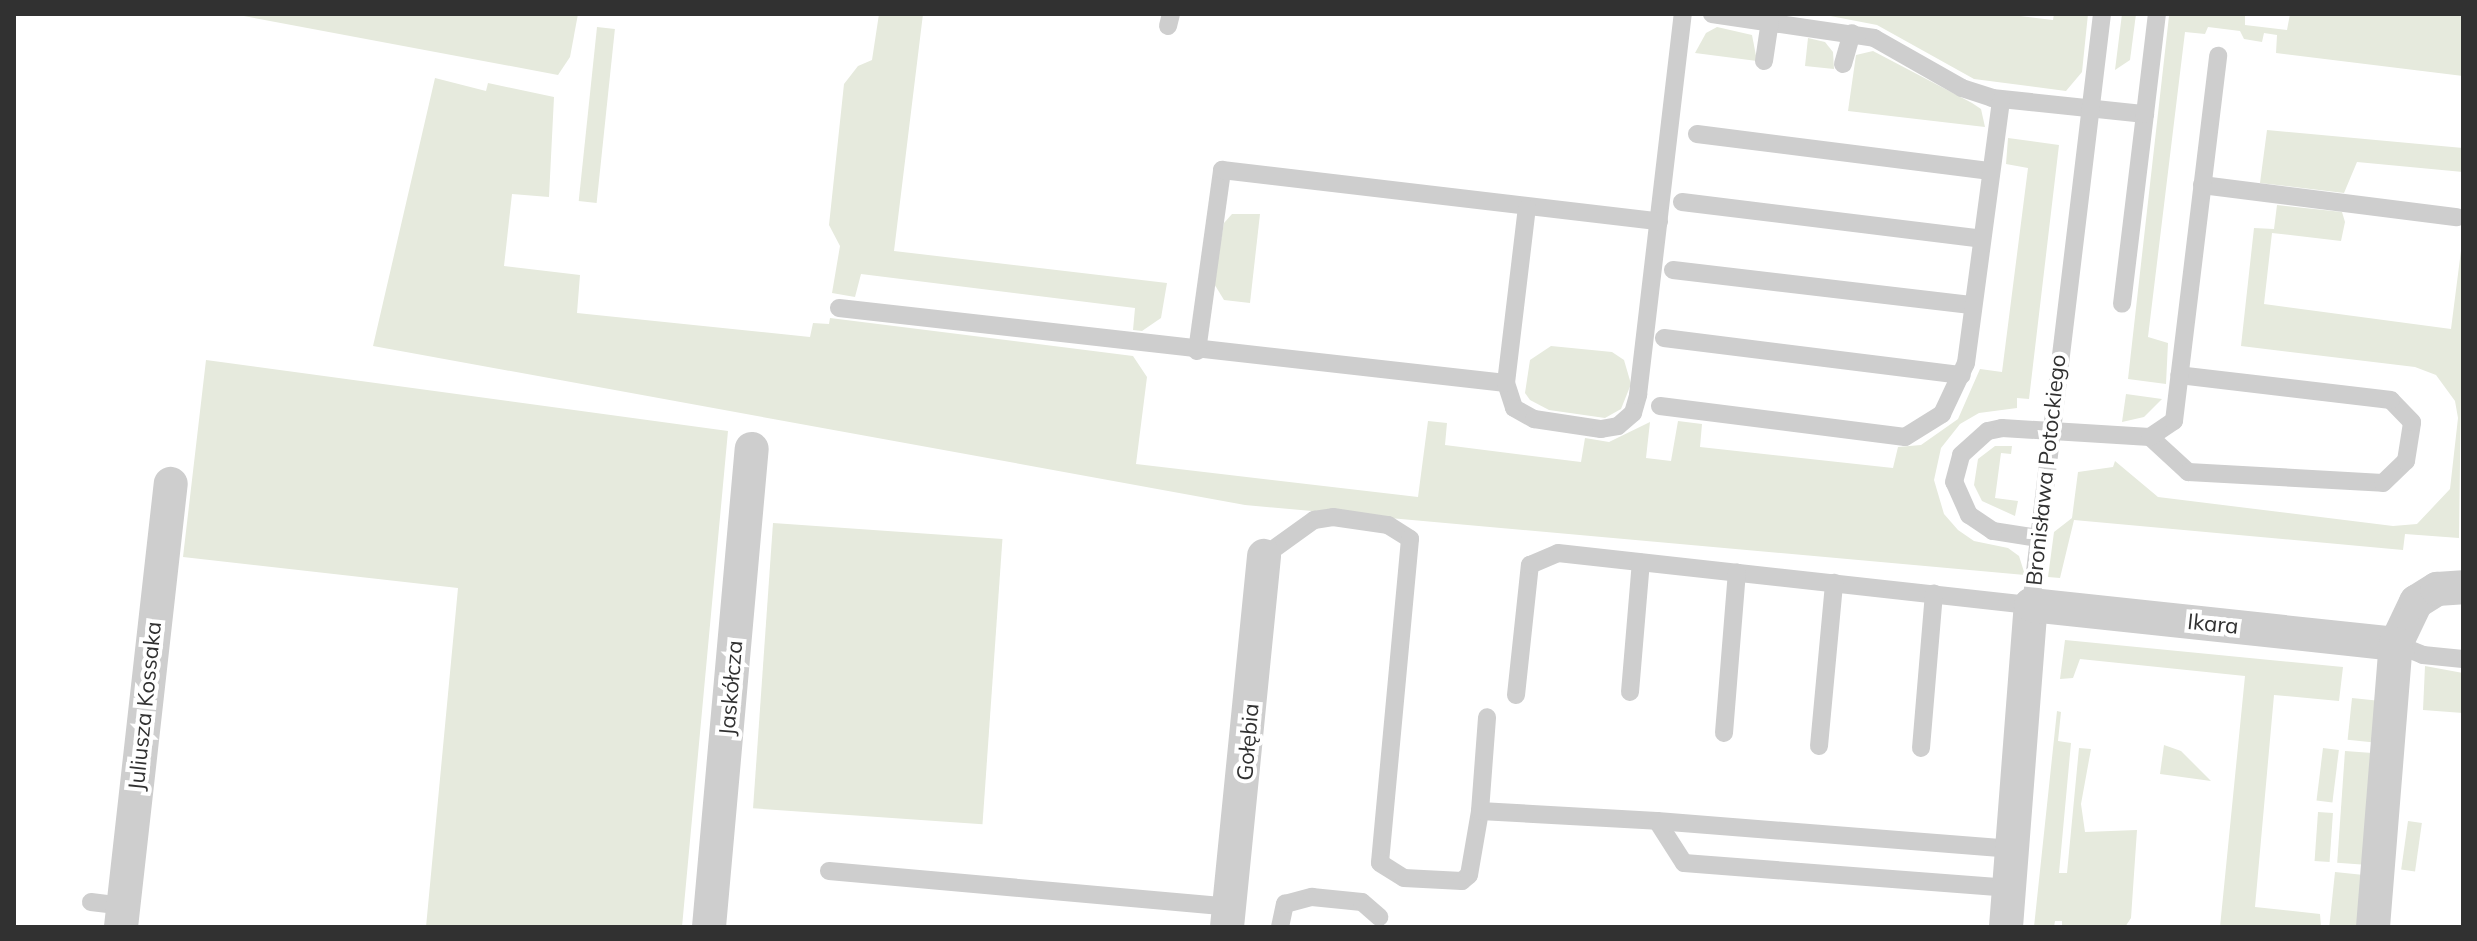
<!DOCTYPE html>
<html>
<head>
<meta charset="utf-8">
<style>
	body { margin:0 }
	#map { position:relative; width:2477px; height:941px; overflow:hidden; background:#fff; font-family:Mulish,sans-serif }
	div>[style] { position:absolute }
	.green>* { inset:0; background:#e6eadd; transform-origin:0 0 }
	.lane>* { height:18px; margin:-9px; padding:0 9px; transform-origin:9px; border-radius:9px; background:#cecece }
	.street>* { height:34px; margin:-17px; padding:0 17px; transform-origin:17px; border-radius:17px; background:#cecece }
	span { translate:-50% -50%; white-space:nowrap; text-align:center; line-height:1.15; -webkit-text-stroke:8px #fff; paint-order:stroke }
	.street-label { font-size:22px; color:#313131 }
	.frame { position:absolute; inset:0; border:16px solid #313131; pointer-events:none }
</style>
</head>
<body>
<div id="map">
	<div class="green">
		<div style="clip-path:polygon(233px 14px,578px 14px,570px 57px,558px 75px)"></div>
		<div style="clip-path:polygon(879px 14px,923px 14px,894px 251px,1167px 283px,1161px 318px,1142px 331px,1133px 330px,1135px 308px,861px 274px,855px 297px,832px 293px,840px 246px,829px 225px,844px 84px,858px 66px,872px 60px)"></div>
		<div style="clip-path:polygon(1820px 14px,2005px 14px,2053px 20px,2054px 14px,2088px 14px,2082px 72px,2066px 91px,1974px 79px,1877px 25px)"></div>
		<div style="clip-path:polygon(2122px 14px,2136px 14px,2130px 60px,2115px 70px)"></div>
		<div style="clip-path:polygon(2173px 14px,2245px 16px,2245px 25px,2287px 30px,2290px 14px,2463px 14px,2463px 76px,2276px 53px,2277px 35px,2264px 33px,2262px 42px,2244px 39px,2240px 31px,2208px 27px,2205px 34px,2185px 32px,2148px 337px,2168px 343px,2166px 384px,2128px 379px,2169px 16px)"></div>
		<div style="left:597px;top:27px;width:18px;height:175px;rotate:6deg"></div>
		<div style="clip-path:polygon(1717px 27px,1752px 35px,1757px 61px,1695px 53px,1706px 33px)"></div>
		<div style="clip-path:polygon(1808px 38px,1825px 42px,1833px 52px,1834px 69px,1805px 66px)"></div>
		<div style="clip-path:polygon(1873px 51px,1972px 103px,1981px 109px,1985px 127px,1848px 111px,1856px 55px)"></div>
		<div style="clip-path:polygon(435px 78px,486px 91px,488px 83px,554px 97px,549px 197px,512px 194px,504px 266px,580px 275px,577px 313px,810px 337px,813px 323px,829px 324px,830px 318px,1133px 356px,1147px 377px,1136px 464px,1418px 497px,1428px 421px,1447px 423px,1445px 445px,1581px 462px,1585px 438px,1609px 442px,1650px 422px,1646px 458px,1671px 461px,1678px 421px,1702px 424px,1700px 447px,1893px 468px,1898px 447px,1921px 445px,1958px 419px,1980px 369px,2002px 372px,2028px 168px,2006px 164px,2008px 138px,2059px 145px,2029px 399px,2017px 398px,2017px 408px,1979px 413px,1960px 424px,1941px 448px,1934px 480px,1944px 514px,1958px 530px,1974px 541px,2008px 548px,2019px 556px,2025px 575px,1245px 505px,373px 346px)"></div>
		<div style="clip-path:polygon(2267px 130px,2463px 148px,2463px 172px,2357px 162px,2344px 193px,2260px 183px)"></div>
		<div style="clip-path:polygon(2277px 205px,2342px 212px,2345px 222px,2341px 241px,2272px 233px,2264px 304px,2451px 329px,2463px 235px,2459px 538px,2405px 534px,2403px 550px,2074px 520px,2060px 578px,2048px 577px,2054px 532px,2072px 518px,2078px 472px,2113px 467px,2115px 461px,2158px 497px,2393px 526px,2417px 524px,2450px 489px,2458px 418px,2455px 401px,2436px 375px,2415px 367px,2241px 346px,2254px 228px,2274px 229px)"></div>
		<div style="clip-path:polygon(1232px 214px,1260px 214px,1250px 303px,1224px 300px,1213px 282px,1224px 223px)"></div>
		<div style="clip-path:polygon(1551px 346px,1612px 352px,1624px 360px,1631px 384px,1621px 409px,1605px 418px,1549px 410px,1530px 400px,1525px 393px,1530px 360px)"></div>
		<div style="clip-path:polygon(206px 360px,728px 431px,682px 927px,426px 927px,458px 588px,183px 557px)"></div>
		<div style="clip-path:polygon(2126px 394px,2162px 399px,2144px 417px,2122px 422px)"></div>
		<div style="clip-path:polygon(1995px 446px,2012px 446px,2011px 454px,2001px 453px,1995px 498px,2018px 501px,2015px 516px,1982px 501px,1974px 485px,1978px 459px)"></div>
		<div style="left:773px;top:523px;width:230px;height:286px;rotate:4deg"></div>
		<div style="clip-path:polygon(2065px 640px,2343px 667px,2339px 701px,2274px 695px,2255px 907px,2320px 914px,2321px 927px,2220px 927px,2245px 676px,2080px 659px,2073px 678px,2060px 679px)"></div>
		<div style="clip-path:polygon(2425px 666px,2463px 673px,2463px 713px,2423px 710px)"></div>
		<div style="left:2352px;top:698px;width:29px;height:42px;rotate:6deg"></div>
		<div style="clip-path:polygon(2057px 711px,2061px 712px,2058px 741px,2071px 743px,2059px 873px,2067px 873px,2079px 748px,2091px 749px,2081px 804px,2085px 832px,2137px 830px,2131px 918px,2125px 927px,2062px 927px,2062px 921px,2055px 921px,2054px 927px,2034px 927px)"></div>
		<div style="clip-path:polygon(2164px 745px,2181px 751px,2211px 781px,2160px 774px)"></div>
		<div style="left:2323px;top:748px;width:16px;height:53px;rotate:7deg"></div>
		<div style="left:2345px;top:751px;width:31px;height:112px;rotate:4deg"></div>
		<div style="left:2318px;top:812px;width:15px;height:49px;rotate:4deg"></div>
		<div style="left:2408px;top:821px;width:14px;height:49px;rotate:8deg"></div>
		<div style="left:2335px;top:872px;width:29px;height:55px;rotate:6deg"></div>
	</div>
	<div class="lane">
		<div style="left:1712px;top:14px;width:164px;rotate:8.4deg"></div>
		<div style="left:1874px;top:38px;width:101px;rotate:29.6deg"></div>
		<div style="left:1962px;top:88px;width:32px;rotate:18deg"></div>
		<div style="left:1992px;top:98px;width:154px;rotate:6deg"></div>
		<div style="left:2145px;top:114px;width:191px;rotate:96.9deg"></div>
		<div style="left:1168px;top:26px;width:12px;rotate:-76deg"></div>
		<div style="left:1764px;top:61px;width:40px;rotate:-81.5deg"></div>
		<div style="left:1843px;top:64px;width:32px;rotate:-74deg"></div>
		<div style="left:2145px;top:114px;width:101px;rotate:-83.2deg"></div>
		<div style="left:1697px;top:134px;width:296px;rotate:7.2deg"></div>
		<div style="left:2202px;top:185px;width:257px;rotate:7.2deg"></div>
		<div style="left:1682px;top:202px;width:302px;rotate:7deg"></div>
		<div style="left:1673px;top:270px;width:302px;rotate:6.7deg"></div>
		<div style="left:839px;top:308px;width:671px;rotate:6.42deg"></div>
		<div style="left:1506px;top:383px;width:26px;rotate:72deg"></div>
		<div style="left:1514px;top:408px;width:23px;rotate:29deg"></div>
		<div style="left:1534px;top:419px;width:68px;rotate:8.5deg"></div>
		<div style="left:1601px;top:429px;width:17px;rotate:-10deg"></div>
		<div style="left:1618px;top:426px;width:20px;rotate:-41deg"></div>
		<div style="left:1633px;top:413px;width:19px;rotate:-74deg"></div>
		<div style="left:1638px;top:395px;width:384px;rotate:-83.3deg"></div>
		<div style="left:1664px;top:338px;width:300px;rotate:7.1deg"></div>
		<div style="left:1197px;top:351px;width:183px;rotate:-82.1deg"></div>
		<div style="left:1222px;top:170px;width:440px;rotate:6.7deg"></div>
		<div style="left:1506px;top:383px;width:176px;rotate:-83.2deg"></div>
		<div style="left:1660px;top:406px;width:247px;rotate:7.2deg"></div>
		<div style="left:1905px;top:437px;width:44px;rotate:-31.9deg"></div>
		<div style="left:1942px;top:414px;width:56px;rotate:-64.8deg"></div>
		<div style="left:1966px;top:363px;width:265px;rotate:-82.4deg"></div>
		<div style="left:2150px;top:437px;width:52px;rotate:42.6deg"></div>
		<div style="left:2188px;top:472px;width:195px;rotate:3.2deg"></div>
		<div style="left:2383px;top:483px;width:32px;rotate:-44deg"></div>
		<div style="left:2406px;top:461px;width:39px;rotate:-81deg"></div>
		<div style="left:2412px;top:422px;width:30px;rotate:-134deg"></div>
		<div style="left:2391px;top:400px;width:213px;rotate:-173.3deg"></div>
		<div style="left:2038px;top:538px;width:46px;rotate:-171.2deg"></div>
		<div style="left:1993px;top:531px;width:29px;rotate:-146deg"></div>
		<div style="left:1969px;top:515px;width:36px;rotate:-114deg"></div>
		<div style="left:1954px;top:482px;width:28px;rotate:-75deg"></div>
		<div style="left:1961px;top:455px;width:36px;rotate:-42deg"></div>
		<div style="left:1988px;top:431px;width:14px;rotate:-12deg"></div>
		<div style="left:2002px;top:428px;width:148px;rotate:3.5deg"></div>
		<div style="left:2150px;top:437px;width:29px;rotate:-34deg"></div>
		<div style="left:2174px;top:421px;width:368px;rotate:-83.1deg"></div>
		<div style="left:1264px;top:556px;width:62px;rotate:-35.8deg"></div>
		<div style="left:1314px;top:520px;width:19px;rotate:-9deg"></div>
		<div style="left:1333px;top:517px;width:56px;rotate:8.3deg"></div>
		<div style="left:1388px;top:525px;width:26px;rotate:32deg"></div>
		<div style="left:1410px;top:539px;width:325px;rotate:95.3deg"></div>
		<div style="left:1380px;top:863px;width:28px;rotate:32deg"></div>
		<div style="left:1404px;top:878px;width:58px;rotate:3deg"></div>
		<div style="left:1462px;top:881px;width:9px;rotate:-41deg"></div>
		<div style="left:1469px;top:875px;width:65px;rotate:-80.2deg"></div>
		<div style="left:1480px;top:811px;width:177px;rotate:3.2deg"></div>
		<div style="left:1657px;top:821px;width:50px;rotate:57.3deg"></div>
		<div style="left:1684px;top:863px;width:327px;rotate:4.4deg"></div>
		<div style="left:2396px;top:644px;width:29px;rotate:22deg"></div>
		<div style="left:2423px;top:655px;width:40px;rotate:5.7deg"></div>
		<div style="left:1630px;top:692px;width:130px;rotate:-85.2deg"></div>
		<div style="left:1516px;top:695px;width:131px;rotate:-83.9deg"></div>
		<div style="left:1530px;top:565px;width:30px;rotate:-23deg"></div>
		<div style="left:1558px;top:553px;width:476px;rotate:6.3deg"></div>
		<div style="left:2031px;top:605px;width:595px;rotate:-83.15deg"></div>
		<div style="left:1724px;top:733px;width:161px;rotate:-85.4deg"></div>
		<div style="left:1819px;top:746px;width:164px;rotate:-84.7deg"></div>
		<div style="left:1921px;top:748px;width:155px;rotate:-85.2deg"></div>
		<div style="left:1480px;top:811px;width:94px;rotate:-85.7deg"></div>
		<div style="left:1657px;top:821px;width:357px;rotate:4.5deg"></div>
		<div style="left:829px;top:871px;width:402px;rotate:5.1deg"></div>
		<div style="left:91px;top:902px;width:32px;rotate:7deg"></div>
		<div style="left:1280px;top:927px;width:24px;rotate:-78deg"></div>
		<div style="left:1285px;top:904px;width:28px;rotate:-15deg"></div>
		<div style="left:1312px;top:897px;width:50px;rotate:5.7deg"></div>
		<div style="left:1362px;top:902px;width:23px;rotate:41deg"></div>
	</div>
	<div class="street">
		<div style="left:121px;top:927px;width:446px;rotate:-83.6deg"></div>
		<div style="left:709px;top:927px;width:480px;rotate:-84.9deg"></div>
		<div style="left:1227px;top:927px;width:373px;rotate:-84.3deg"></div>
		<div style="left:2006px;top:927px;width:323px;rotate:-85.6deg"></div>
		<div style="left:2031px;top:605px;width:367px;rotate:6.1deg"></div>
		<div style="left:2396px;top:644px;width:47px;rotate:-64.5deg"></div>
		<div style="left:2416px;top:602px;width:25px;rotate:-32deg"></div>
		<div style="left:2437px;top:589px;width:26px;rotate:-4deg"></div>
		<div style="left:2373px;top:927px;width:284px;rotate:-85.4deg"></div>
	</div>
	<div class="street-label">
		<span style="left:2046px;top:470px;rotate:-84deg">Bronisława Potockiego</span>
		<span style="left:2213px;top:624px;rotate:6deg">Ikara</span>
		<span style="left:731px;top:688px;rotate:-85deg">Jaskółcza</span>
		<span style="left:145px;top:706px;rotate:-84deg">Juliusza Kossaka</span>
		<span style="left:1248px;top:742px;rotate:-85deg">Gołębia</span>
	</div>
	<div class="frame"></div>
</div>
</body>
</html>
